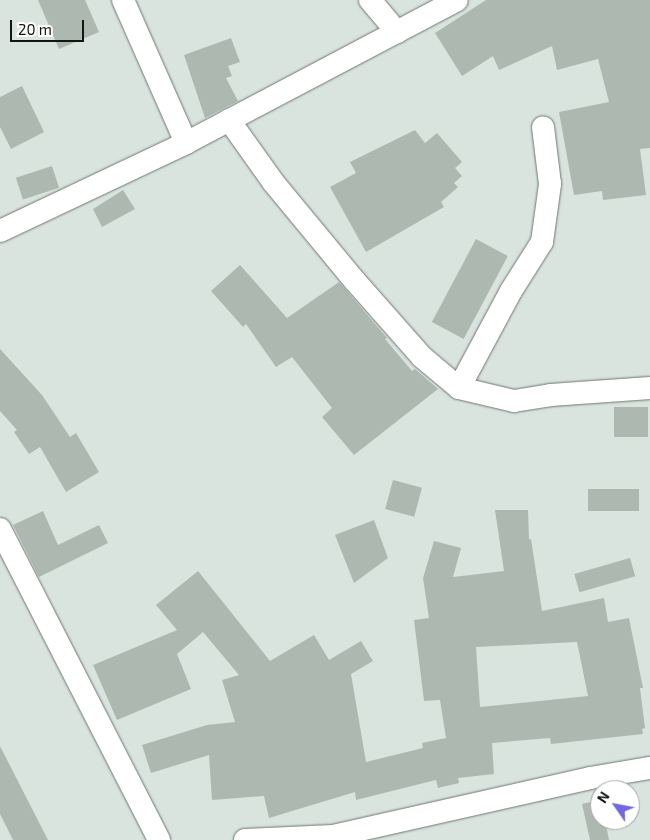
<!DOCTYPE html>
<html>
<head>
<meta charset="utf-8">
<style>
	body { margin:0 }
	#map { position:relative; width:650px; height:840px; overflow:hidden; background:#dae4de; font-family:"Exo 2",sans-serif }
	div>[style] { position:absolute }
	.building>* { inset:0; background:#adb8b1; transform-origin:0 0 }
	.roads { filter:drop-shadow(0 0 1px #6e7771) drop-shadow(0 0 1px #6e7771) }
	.minor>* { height:22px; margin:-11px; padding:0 11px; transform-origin:11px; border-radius:11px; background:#fff }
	span { translate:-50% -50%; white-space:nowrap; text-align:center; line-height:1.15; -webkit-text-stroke:4px #fff; paint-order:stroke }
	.north { position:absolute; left:590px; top:780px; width:50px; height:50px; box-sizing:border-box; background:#fff; border:1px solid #a0a1a1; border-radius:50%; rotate:303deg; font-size:14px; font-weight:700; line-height:20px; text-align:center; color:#121513 }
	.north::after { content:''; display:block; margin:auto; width:18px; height:22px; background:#7367e2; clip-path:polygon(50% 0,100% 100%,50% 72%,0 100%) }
	.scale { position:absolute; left:10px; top:20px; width:74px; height:22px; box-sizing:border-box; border:2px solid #121513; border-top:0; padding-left:6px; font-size:15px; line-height:18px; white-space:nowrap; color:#121513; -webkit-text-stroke:4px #fff; paint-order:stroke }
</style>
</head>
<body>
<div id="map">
	<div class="building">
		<div style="clip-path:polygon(38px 0,85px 0,99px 32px,59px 49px)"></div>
		<div style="clip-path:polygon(486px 0,650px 0,650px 148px,640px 149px,646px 195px,603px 200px,602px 191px,574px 195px,559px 112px,609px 102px,598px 59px,557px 70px,552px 46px,499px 70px,493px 56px,462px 76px,435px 33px)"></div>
		<div style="clip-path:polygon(231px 38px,240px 62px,228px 66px,232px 76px,226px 78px,238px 101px,205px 118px,184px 55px)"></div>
		<div style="clip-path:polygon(22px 86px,44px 132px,11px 149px,0 127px,0 97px)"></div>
		<div style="clip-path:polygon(415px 130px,425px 143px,437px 133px,462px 162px,455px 168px,462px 176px,454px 183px,458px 187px,441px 202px,444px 207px,366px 252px,330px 187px,356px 173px,350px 162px)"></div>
		<div style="left:52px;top:166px;width:23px;height:38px;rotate:72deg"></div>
		<div style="clip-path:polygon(123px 190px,135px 209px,102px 227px,93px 209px)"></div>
		<div style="left:476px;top:239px;width:36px;height:94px;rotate:28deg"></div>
		<div style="clip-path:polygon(240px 265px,287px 318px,339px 282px,387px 338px,385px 339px,412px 371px,415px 369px,438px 389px,354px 455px,322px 417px,332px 408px,292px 357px,276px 367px,246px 324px,243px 327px,211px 291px)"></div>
		<div style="clip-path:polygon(0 349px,42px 395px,70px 437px,76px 433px,99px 472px,66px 492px,40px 447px,29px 454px,14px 432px,17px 430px,0 411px)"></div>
		<div style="left:648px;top:407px;width:30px;height:34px;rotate:90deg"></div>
		<div style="left:393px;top:480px;width:30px;height:30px;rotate:15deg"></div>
		<div style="left:588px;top:489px;width:51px;height:22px"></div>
		<div style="clip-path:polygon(evenodd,495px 510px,528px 510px,529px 539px,531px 539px,542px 611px,604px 598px,608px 622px,629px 618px,643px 688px,640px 688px,645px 728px,642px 729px,643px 734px,551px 744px,550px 738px,492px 743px,494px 774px,458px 778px,459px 783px,438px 788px,436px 780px,356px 800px,355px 792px,269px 818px,264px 796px,212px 800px,209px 755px,151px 773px,142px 745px,207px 725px,235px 722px,222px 680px,239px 675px,203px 632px,177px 654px,191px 689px,117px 720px,93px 665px,177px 630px,156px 605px,198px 571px,270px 661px,314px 635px,329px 660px,361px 641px,373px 661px,351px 674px,366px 762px,423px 748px,422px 743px,446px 738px,440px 700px,424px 701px,414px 620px,429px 618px,423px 578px,434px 541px,461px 548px,453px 577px,504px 571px,495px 510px,577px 642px,588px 696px,480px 707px,476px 647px,577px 642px)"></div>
		<div style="clip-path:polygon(43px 511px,58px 545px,99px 525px,108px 543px,39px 577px,13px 525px)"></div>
		<div style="clip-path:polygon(374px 520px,388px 558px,354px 583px,335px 535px)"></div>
		<div style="left:630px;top:558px;width:19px;height:58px;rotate:74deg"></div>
		<div style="clip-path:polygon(0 746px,48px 840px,13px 840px,0 814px)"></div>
		<div style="clip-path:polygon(600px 800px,600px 820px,605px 820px,609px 840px,590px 840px,582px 804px)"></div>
	</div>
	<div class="roads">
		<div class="minor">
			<div style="left:123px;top:0;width:156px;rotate:66.2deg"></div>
			<div style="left:370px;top:0;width:42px;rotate:49.8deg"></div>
			<div style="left:229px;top:120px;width:76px;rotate:54.6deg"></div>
			<div style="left:273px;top:182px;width:129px;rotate:50.4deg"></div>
			<div style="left:355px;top:281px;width:101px;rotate:48.6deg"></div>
			<div style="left:422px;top:357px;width:48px;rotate:40deg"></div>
			<div style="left:459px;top:388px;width:57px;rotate:13.3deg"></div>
			<div style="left:514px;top:401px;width:37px;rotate:-9deg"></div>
			<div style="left:551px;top:395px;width:99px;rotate:-4deg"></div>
			<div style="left:0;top:231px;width:206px;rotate:-25.3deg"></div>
			<div style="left:186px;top:143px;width:306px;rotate:-27.8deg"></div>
			<div style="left:459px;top:388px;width:110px;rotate:-61.8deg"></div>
			<div style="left:511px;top:291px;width:58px;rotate:-57.7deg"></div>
			<div style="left:542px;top:242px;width:59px;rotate:-82.1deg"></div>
			<div style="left:550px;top:184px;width:57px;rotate:-97deg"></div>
			<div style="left:0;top:529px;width:349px;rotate:62.9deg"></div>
			<div style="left:245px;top:840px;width:88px;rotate:-2.6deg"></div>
			<div style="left:333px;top:836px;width:263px;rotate:-12.7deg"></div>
			<div style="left:590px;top:778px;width:61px;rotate:-9.5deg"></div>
		</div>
	</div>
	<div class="north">N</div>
	<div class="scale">20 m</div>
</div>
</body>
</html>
